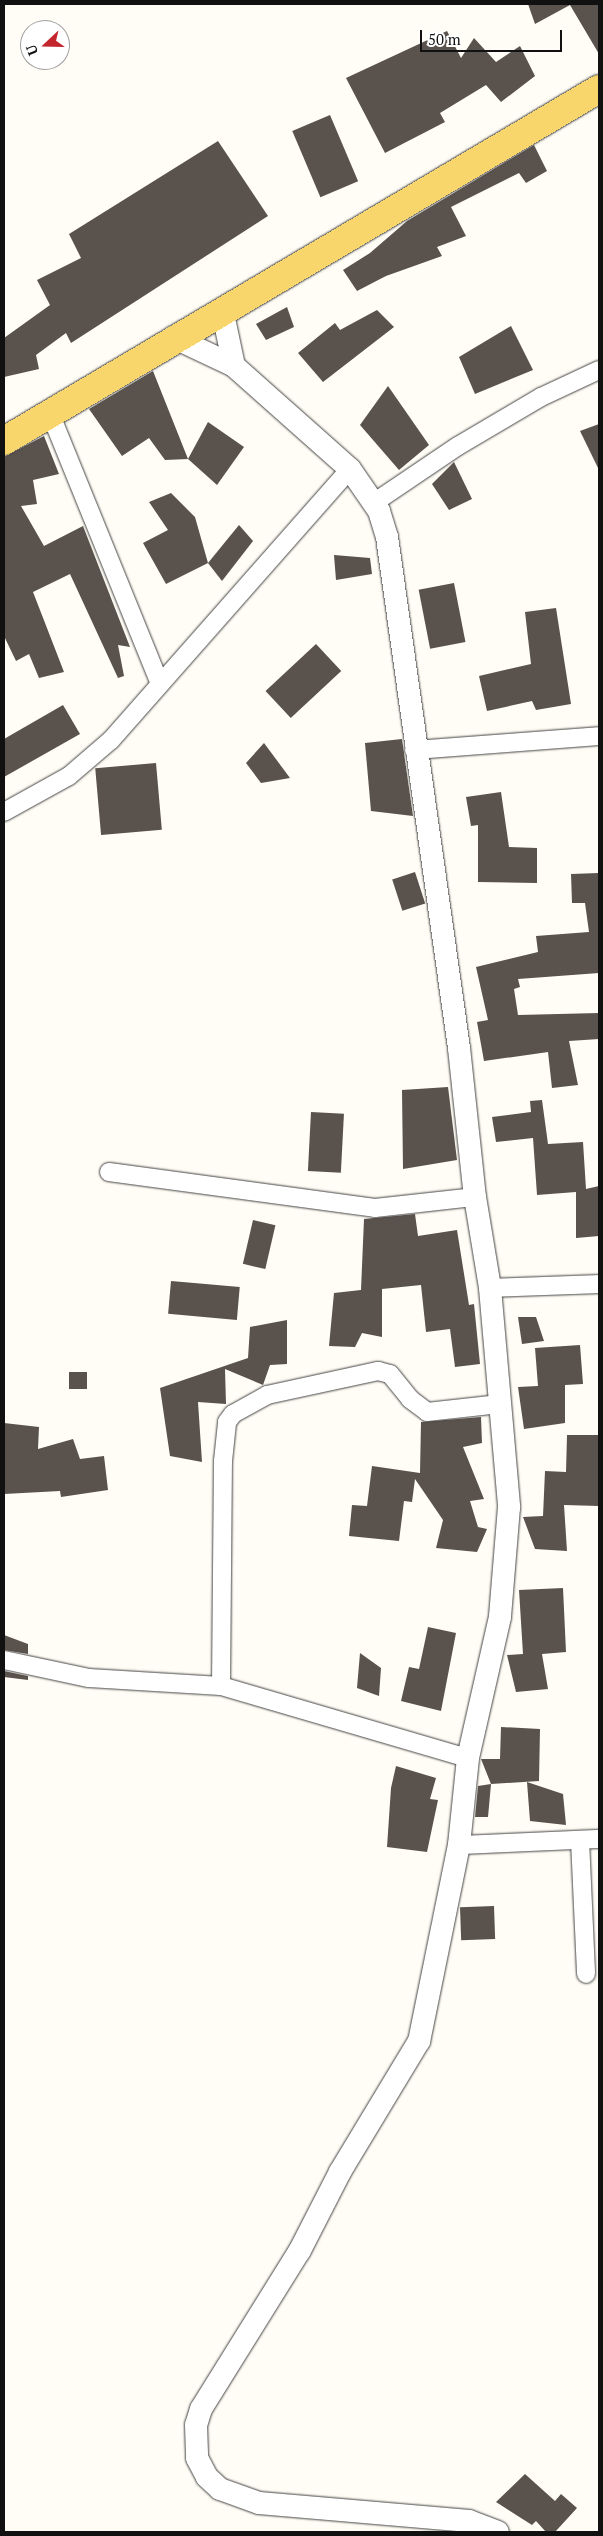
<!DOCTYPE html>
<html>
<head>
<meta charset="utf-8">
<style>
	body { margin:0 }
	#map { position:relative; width:603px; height:2536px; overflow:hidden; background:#fffdf5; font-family:"PT Serif",serif }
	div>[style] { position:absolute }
	.building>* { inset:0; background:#5a524d; transform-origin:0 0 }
	.roads { filter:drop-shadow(0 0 1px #444) drop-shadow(0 0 1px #444) }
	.minor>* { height:18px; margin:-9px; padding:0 9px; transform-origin:9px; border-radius:9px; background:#fff }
	.tertiary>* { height:22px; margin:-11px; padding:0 11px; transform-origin:11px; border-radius:11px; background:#fff }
	.primary>* { height:28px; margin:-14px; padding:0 14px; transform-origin:14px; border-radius:14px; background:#f9d66b }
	span { translate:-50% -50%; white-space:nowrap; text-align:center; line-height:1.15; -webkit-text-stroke:5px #fff; paint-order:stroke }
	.frame { position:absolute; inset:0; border:5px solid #111; pointer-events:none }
	.north { position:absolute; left:20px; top:20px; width:50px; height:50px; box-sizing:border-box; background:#fff; border:1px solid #a0a0a0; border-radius:50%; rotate:249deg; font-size:14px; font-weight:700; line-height:20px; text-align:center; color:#111 }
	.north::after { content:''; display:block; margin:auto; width:18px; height:22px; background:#c4262e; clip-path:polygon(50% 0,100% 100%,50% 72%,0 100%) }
	.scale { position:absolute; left:420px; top:30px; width:142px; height:22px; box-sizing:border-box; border:2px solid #111; border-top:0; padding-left:6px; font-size:15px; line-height:18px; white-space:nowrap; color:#111; -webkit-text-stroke:4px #fff; paint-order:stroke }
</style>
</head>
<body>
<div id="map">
	<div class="building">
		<div style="clip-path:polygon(528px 4px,599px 4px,599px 54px,570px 5px,535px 24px)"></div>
		<div style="clip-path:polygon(447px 31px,461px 58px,474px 38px,496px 62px,520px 46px,535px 76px,501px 102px,486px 85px,440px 113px,445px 122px,385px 153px,346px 78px)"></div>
		<div style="left:330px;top:115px;width:72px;height:41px;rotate:67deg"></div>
		<div style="clip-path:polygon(218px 141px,268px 216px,71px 343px,66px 333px,36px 355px,39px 369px,4px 377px,4px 338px,50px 305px,37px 280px,81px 258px,69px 234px)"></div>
		<div style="clip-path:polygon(534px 145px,547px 171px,526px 183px,519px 173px,451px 207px,466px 236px,437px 247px,442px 256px,386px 276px,357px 291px,343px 270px,370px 253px,407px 221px)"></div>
		<div style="clip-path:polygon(287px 307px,294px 327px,266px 340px,256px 324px)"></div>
		<div style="clip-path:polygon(377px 310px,394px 327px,323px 382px,298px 353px,335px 323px,340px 330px)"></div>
		<div style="clip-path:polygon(511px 326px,533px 370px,475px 394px,459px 357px)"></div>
		<div style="clip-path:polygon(153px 371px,188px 459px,165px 460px,149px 438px,122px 456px,89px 409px)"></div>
		<div style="clip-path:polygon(388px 386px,429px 445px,399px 470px,360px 425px)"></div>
		<div style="clip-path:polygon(208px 422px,244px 447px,217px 485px,188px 459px)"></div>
		<div style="clip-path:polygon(599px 424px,599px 470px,580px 431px)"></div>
		<div style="clip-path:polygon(44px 436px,59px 474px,33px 480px,37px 504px,21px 506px,44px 546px,83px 526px,130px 647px,118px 645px,124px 676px,118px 678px,70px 574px,33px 592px,64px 672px,39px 678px,29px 654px,16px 661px,4px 636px,4px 457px)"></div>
		<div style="clip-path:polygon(454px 462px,472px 499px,449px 510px,432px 484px)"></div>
		<div style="clip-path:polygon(171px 493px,195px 517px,208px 563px,166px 584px,143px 543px,168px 530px,149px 502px)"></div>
		<div style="clip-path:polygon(239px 525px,253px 541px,222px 581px,208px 563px)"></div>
		<div style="clip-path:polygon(334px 555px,370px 558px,372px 574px,336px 580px)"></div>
		<div style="left:454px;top:583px;width:60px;height:36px;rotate:79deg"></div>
		<div style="clip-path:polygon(556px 608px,571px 704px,536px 710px,532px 701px,487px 711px,479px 676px,531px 664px,525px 612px)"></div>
		<div style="left:316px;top:644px;width:37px;height:69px;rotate:47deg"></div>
		<div style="clip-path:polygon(63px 705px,80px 734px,4px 777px,4px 739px)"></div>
		<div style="clip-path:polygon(402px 739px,413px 816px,371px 811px,365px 743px)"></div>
		<div style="clip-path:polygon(264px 743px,290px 778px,261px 783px,246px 763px)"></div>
		<div style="left:156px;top:763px;width:67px;height:61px;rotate:85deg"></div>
		<div style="clip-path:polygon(501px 792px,509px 847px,537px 848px,537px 883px,478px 882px,478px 825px,471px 826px,466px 797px)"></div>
		<div style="left:415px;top:872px;width:33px;height:24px;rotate:72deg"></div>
		<div style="clip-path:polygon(599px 873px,599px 973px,518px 979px,520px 987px,514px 989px,518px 1015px,599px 1013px,599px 1039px,569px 1041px,578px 1085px,552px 1088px,548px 1052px,484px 1061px,477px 1022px,488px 1020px,476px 967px,538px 952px,536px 936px,589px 932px,585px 903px,572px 903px,571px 874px)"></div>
		<div style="clip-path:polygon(448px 1087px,457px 1160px,403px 1169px,402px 1090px)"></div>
		<div style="clip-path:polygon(542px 1100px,548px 1144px,583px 1142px,586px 1189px,599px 1186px,599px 1236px,576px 1238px,576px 1192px,537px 1195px,533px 1138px,496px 1142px,492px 1117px,531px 1112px,530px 1101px)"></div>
		<div style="left:311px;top:1112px;width:33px;height:59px;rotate:3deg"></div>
		<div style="clip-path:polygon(415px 1214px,418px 1236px,457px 1230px,469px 1305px,474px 1304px,480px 1364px,455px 1367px,450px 1329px,426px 1332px,421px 1285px,382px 1289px,382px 1337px,362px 1333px,355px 1347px,329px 1346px,334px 1293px,361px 1290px,364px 1219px)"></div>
		<div style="left:253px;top:1220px;width:23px;height:45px;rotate:13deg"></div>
		<div style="left:171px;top:1281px;width:69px;height:33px;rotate:5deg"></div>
		<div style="clip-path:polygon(518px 1317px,536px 1317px,544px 1341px,522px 1344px)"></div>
		<div style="clip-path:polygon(287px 1320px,287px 1364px,270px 1365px,263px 1385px,225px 1369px,226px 1404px,198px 1402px,202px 1462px,170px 1456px,160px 1388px,248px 1358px,250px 1327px)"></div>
		<div style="clip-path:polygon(580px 1345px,583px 1384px,565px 1385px,565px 1423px,524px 1429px,518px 1387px,538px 1386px,535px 1348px)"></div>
		<div style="left:69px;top:1372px;width:18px;height:17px"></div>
		<div style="clip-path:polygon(481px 1417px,482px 1443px,463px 1447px,484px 1499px,470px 1501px,478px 1527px,487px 1529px,477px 1552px,436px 1548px,443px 1520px,415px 1479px,412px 1502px,404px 1501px,399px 1541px,349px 1536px,352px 1505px,367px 1506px,372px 1466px,420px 1473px,421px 1422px)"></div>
		<div style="clip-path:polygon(4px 1423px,39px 1427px,38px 1449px,73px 1439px,80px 1459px,104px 1456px,108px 1490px,61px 1497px,60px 1491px,4px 1494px)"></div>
		<div style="clip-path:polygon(567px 1435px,599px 1435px,599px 1506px,564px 1505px,567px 1551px,535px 1549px,523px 1517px,543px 1516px,545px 1471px,566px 1472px)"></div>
		<div style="clip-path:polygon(563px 1588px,566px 1652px,542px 1654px,548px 1689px,516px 1692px,507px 1655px,523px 1654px,519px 1590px)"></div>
		<div style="clip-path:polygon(428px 1627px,456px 1633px,441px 1711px,401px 1701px,409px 1667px,419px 1669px)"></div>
		<div style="clip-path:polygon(4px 1635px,28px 1644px,28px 1654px,4px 1650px)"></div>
		<div style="clip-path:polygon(360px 1653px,381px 1668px,379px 1696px,357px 1688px)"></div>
		<div style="clip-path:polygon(4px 1671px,28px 1676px,28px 1680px,4px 1677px)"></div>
		<div style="clip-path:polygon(501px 1727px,540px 1729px,539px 1781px,491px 1784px,481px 1759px,500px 1759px)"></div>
		<div style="clip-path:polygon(396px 1766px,436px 1778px,430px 1799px,438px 1800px,427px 1852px,387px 1847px,391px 1788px)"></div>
		<div style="clip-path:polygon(527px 1782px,563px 1794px,566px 1825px,530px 1821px)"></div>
		<div style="clip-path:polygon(491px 1784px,488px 1817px,475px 1817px,478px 1786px)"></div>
		<div style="left:494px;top:1906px;width:33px;height:34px;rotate:88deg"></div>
		<div style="clip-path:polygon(525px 2474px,555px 2501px,561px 2494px,577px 2508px,555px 2532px,546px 2532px,536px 2521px,532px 2525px,496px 2502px)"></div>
	</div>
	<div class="roads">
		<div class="minor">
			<div style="left:50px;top:413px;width:292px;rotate:67.9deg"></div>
			<div style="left:375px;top:502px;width:100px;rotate:-34deg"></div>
			<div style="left:458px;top:446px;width:96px;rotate:-30.6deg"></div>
			<div style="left:541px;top:397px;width:64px;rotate:-25deg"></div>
			<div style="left:414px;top:750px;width:186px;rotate:-4.3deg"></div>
			<div style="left:4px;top:812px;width:74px;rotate:-29deg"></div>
			<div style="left:69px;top:776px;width:55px;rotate:-40.6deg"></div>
			<div style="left:111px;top:740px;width:361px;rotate:-48.6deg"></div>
			<div style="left:109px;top:1172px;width:268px;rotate:7.7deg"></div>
			<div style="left:375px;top:1208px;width:101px;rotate:-6.3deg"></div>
			<div style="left:490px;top:1288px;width:109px;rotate:-2.1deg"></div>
			<div style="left:4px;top:1660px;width:87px;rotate:12deg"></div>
			<div style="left:89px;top:1678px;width:132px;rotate:3.5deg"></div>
			<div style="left:221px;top:1686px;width:257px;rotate:16.3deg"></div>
			<div style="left:221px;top:1686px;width:225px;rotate:-89.5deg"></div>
			<div style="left:223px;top:1461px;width:39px;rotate:-84deg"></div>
			<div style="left:227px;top:1422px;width:10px;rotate:-53deg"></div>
			<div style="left:233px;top:1414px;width:39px;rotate:-29deg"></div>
			<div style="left:267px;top:1395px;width:114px;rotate:-12.2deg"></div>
			<div style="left:378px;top:1371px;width:12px;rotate:14deg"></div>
			<div style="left:390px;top:1374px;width:32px;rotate:51deg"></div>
			<div style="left:410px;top:1399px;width:21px;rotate:37deg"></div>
			<div style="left:427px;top:1412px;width:73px;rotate:-6.3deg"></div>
			<div style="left:580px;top:1840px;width:134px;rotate:87.4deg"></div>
			<div style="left:459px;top:1845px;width:140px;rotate:-2.5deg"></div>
		</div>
		<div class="tertiary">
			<div style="left:222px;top:309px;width:58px;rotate:78.1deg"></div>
			<div style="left:173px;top:337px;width:68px;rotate:25.4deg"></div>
			<div style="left:234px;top:366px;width:155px;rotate:41.6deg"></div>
			<div style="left:350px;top:469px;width:51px;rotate:55.4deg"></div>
			<div style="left:379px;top:511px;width:27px;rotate:73deg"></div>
			<div style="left:387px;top:537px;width:516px;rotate:81.98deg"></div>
			<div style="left:459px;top:1048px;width:150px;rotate:83.9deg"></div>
			<div style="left:475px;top:1197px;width:92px;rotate:80.6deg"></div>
			<div style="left:490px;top:1288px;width:220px;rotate:85deg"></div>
			<div style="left:509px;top:1507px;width:110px;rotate:94.7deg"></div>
			<div style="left:500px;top:1617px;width:145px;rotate:102.8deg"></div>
			<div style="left:468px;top:1758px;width:87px;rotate:95.9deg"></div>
			<div style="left:459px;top:1845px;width:200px;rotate:101.5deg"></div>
			<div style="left:419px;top:2041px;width:153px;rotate:121.1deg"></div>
			<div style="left:340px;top:2172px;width:88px;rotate:117.1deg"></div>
			<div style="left:300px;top:2250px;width:187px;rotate:121.9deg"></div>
			<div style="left:201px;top:2409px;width:17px;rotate:107deg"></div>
			<div style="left:196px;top:2425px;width:33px;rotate:88deg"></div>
			<div style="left:197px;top:2458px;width:21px;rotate:62deg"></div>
			<div style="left:207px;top:2477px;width:18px;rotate:43deg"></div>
			<div style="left:220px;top:2489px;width:41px;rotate:19.7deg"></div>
			<div style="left:259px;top:2503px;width:211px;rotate:4.9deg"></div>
			<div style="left:469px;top:2521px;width:31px;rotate:21deg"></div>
		</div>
		<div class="primary">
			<div style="left:4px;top:441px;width:691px;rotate:-30.61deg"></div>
		</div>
	</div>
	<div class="frame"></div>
	<div class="north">U</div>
	<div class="scale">50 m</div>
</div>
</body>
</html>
